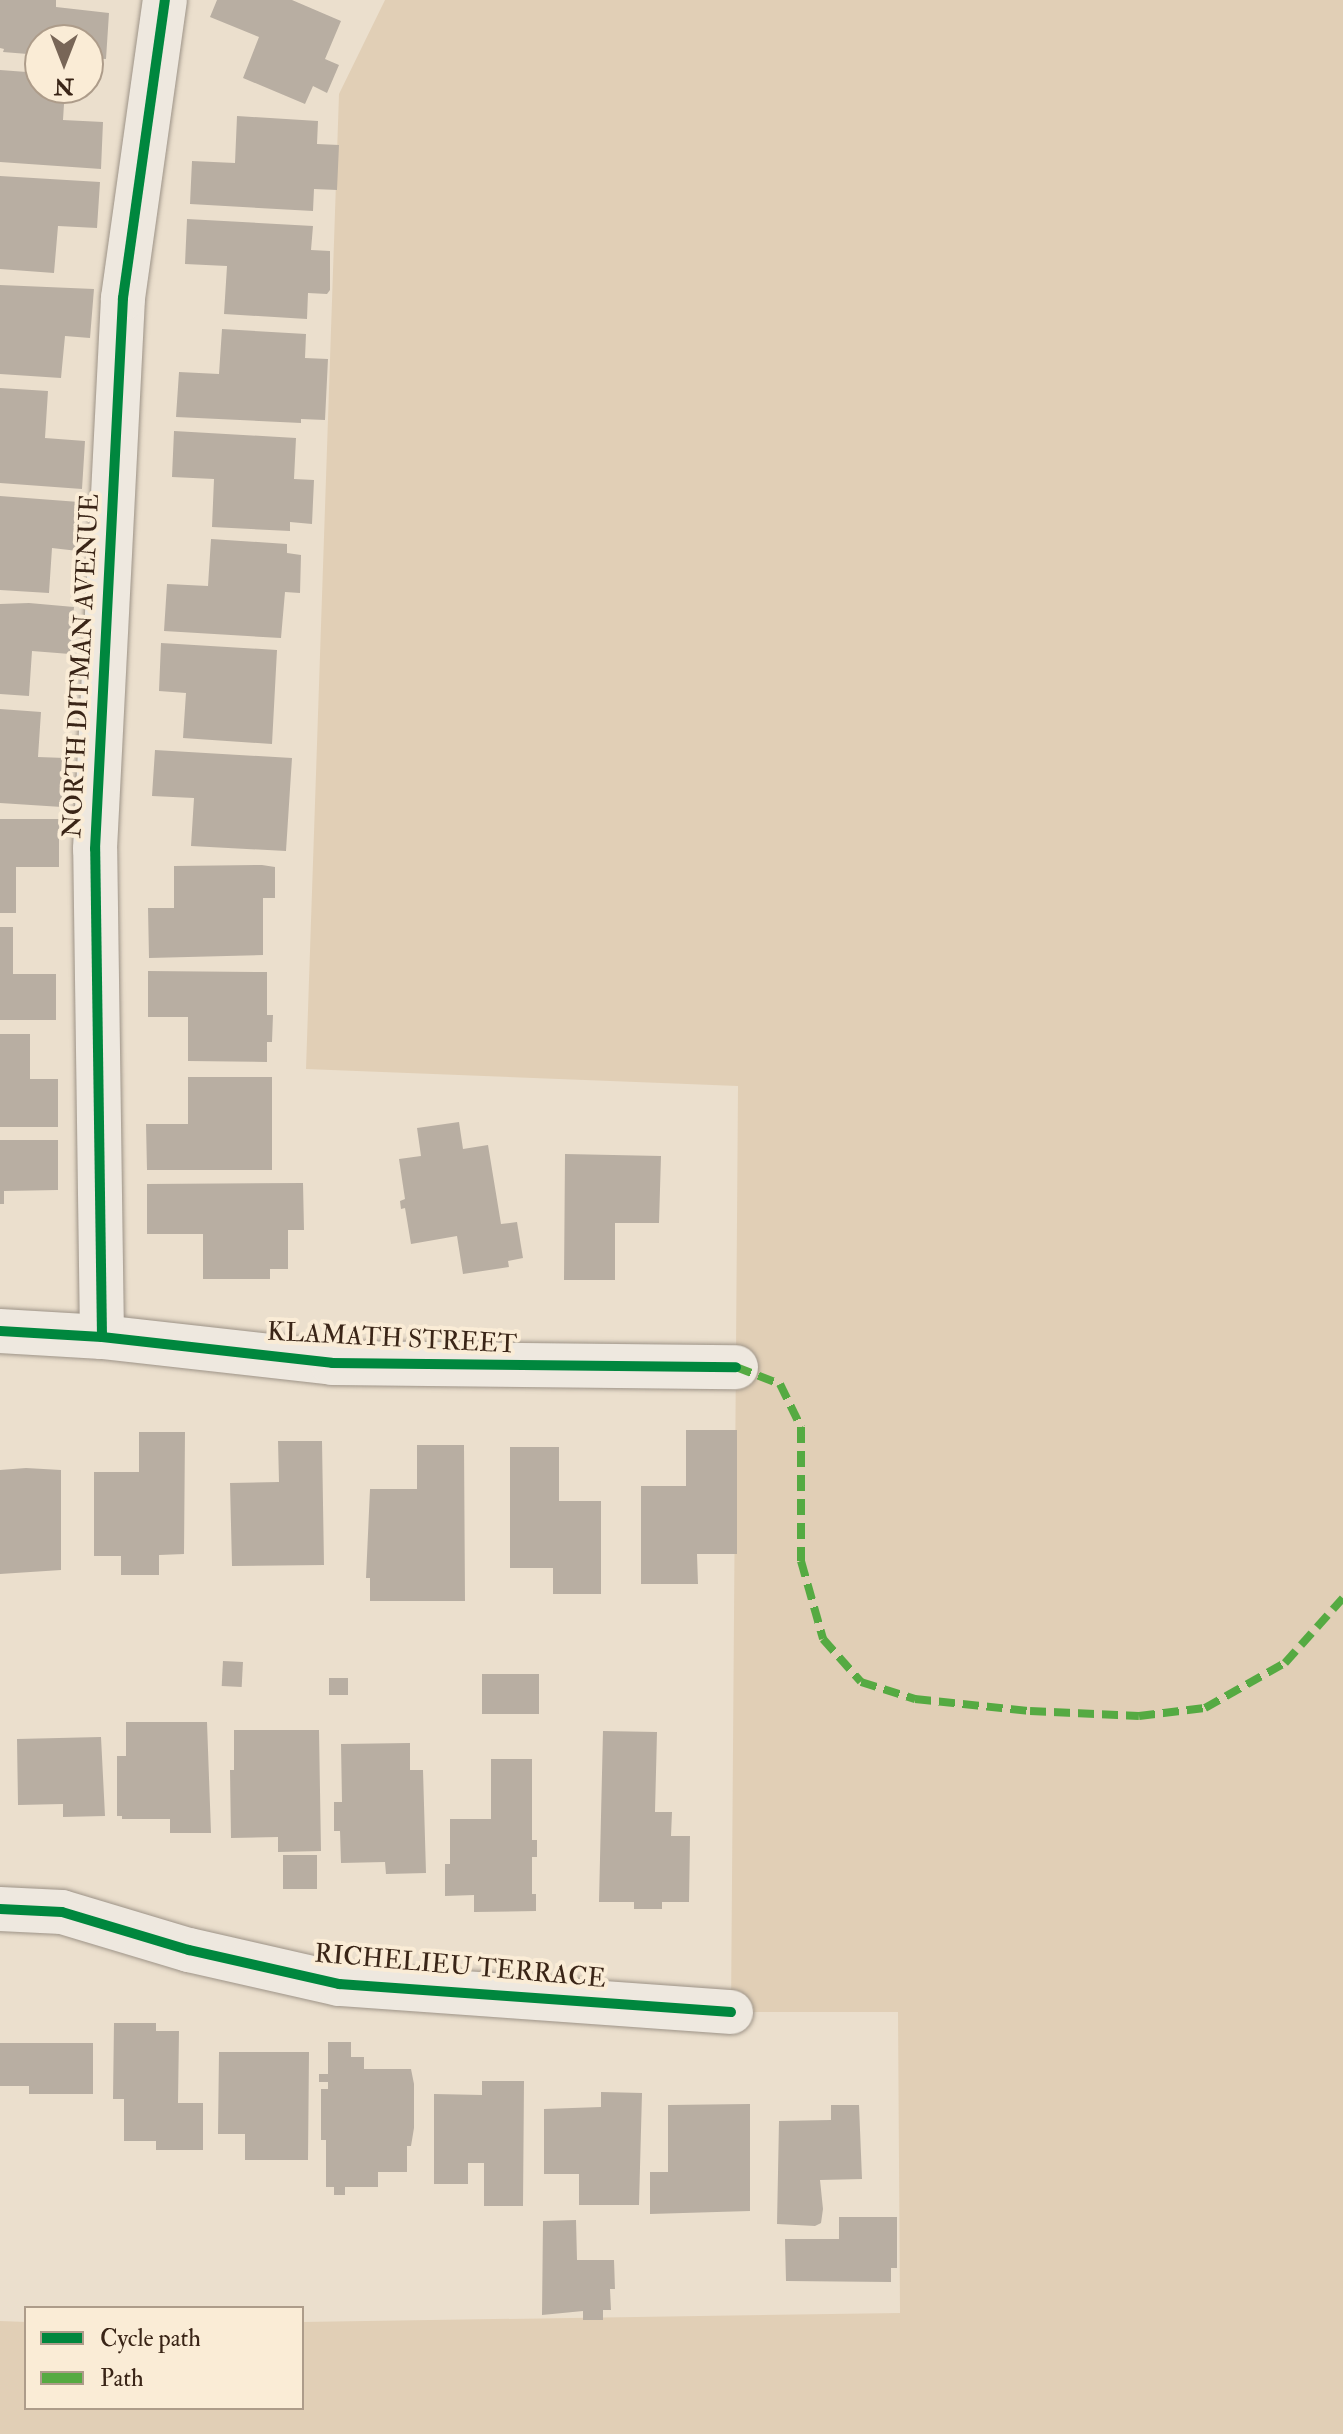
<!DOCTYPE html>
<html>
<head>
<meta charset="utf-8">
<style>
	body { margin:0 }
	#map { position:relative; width:1343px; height:2434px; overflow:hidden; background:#ebdfcd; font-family:"IM FELL Double Pica",serif }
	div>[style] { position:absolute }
	.green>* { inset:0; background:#e1cfb6 }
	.building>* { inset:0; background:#b8aea2; transform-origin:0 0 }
	.roads { filter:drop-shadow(0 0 2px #9d9387) drop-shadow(0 0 2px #9d9387) }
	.minor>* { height:44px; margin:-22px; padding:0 22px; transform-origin:22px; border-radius:22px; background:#eee8df }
	.quiet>* { height:8px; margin-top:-4px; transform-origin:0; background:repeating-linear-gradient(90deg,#55aa42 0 16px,transparent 0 24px) }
	.cycleway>* { height:10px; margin:-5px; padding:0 5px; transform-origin:5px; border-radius:5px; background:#00873e }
	span { translate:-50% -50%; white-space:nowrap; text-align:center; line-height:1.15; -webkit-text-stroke:8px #faecd6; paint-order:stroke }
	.street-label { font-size:26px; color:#3a2517 }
	.legend { position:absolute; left:24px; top:2306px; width:280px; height:104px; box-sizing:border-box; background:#faecd6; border:2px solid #ad9c8a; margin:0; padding:10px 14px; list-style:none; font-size:24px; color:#3a2517 }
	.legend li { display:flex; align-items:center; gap:16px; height:40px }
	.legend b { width:40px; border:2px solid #ad9c8a }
	.north { position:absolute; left:24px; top:24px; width:80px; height:80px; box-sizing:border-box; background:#faecd6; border:2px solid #ad9c8a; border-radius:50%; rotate:180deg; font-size:22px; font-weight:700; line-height:32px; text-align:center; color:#3a2517 }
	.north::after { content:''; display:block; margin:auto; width:28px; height:36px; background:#786657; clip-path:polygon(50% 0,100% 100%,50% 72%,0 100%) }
</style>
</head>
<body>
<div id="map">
	<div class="green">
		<div style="clip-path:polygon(385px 0,1343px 0,1343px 2434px,0 2434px,0 2321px,26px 2322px,26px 2408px,302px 2408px,302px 2322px,900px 2313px,898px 2012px,731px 2012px,738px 1086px,306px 1069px,339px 94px)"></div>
	</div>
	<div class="building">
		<div style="clip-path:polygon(0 0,56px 0,56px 7px,109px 13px,106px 59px,88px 58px,88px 40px,40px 40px,40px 55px,3px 52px,4px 49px,0 48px)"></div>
		<div style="clip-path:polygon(217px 0,292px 0,341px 21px,325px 59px,339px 65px,327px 93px,313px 86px,305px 104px,243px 78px,259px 37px,210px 17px)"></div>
		<div style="clip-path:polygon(0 70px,40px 73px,40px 88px,65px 88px,63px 120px,103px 122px,101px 169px,0 162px)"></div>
		<div style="clip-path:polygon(237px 116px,318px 121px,317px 144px,339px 145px,337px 190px,314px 189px,313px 211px,190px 204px,192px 161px,235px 163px)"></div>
		<div style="clip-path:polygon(0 176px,100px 182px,97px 228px,58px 226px,54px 273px,0 269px)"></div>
		<div style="clip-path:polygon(187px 219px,313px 226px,311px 250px,330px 251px,330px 290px,327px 294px,308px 293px,307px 319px,224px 314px,227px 266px,185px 264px)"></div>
		<div style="clip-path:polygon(0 285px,94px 289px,90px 338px,65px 336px,61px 378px,0 374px)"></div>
		<div style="clip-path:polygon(222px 329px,306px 334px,305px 358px,328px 359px,325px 420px,301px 419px,301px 423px,176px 417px,179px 372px,219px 374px)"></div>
		<div style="clip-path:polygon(0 388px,48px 391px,45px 438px,85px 441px,82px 489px,0 483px)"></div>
		<div style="clip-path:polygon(174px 431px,296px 438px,294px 479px,314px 480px,312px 524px,290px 522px,290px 531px,212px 527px,214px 479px,172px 477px)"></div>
		<div style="clip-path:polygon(0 496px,79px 502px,78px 551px,52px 548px,49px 593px,0 590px)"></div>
		<div style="clip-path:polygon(211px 539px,287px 544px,287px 553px,301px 555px,300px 593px,285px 592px,281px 638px,164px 631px,167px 584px,208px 586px)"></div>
		<div style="clip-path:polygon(29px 603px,74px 607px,70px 654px,32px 651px,29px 696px,0 694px,0 604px)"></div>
		<div style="clip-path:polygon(161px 643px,277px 650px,272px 744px,183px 738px,186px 693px,159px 691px)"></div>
		<div style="clip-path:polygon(0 709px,41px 712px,38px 757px,65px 758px,62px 807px,0 803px)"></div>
		<div style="clip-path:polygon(155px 750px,292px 758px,286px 851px,191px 846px,194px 798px,152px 796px)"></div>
		<div style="clip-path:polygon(0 819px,59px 819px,59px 867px,16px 867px,16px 913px,0 913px)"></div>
		<div style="clip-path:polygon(262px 865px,275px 867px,275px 898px,263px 898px,263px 955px,149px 958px,148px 908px,174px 908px,174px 866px)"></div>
		<div style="clip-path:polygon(0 927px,13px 927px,13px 974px,56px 974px,56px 1020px,0 1020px)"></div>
		<div style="clip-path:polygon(148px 971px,267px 972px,267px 1015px,273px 1015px,272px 1042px,267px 1042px,267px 1062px,188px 1061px,188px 1017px,148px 1017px)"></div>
		<div style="clip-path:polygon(0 1034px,30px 1034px,30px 1079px,58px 1079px,58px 1127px,0 1127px)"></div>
		<div style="clip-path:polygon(188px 1077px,272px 1077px,272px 1170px,147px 1170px,146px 1124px,188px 1124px)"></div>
		<div style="clip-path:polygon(459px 1122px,463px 1149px,488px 1145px,501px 1224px,517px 1222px,523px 1258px,508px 1261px,509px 1267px,463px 1274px,457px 1236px,411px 1244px,405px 1208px,401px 1209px,400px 1201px,405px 1199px,399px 1159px,421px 1156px,417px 1128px)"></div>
		<div style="clip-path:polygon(0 1140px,58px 1140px,58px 1190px,4px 1191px,4px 1204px,0 1204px)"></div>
		<div style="clip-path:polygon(565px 1154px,661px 1156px,659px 1223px,615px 1223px,615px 1280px,564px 1280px)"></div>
		<div style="clip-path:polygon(303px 1183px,304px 1230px,288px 1230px,288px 1269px,270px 1269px,270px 1279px,203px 1279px,203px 1234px,147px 1234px,147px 1184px)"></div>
		<div style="clip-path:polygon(686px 1430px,737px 1430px,737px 1554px,697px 1554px,698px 1584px,641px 1584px,641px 1486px,686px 1486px)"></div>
		<div style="clip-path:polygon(139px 1432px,185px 1432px,184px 1554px,159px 1555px,159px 1575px,121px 1575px,121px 1556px,94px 1556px,94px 1472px,139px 1472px)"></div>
		<div style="clip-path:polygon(278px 1441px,322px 1441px,324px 1565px,232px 1566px,230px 1483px,279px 1482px)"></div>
		<div style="clip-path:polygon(417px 1445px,464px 1445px,465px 1601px,370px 1601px,370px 1578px,366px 1578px,370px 1489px,417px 1489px)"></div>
		<div style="clip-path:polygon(510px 1447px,559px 1447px,559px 1501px,601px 1501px,601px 1594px,553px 1594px,553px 1568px,510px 1568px)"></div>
		<div style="clip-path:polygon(26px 1468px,61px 1470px,61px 1570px,0 1574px,0 1470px)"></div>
		<div style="left:223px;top:1661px;width:20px;height:25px;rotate:3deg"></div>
		<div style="left:539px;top:1674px;width:40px;height:57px;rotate:90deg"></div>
		<div style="left:329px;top:1678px;width:19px;height:17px"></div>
		<div style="clip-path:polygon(126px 1722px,207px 1722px,211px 1833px,170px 1833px,170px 1819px,122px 1819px,122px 1816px,117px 1816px,117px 1756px,126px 1756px)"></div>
		<div style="clip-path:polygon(234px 1730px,319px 1730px,321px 1851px,278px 1852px,278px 1837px,231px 1838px,230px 1770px,234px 1770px)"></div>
		<div style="clip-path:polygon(603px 1731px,657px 1732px,655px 1812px,672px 1812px,671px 1836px,690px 1836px,689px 1902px,662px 1902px,662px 1909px,634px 1909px,634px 1902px,599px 1902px)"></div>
		<div style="clip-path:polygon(101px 1737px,105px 1816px,63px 1817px,63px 1804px,18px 1805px,17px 1739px)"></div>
		<div style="clip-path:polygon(410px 1743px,410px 1770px,423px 1770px,426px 1873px,386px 1874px,385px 1862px,341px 1863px,340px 1831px,334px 1831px,334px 1802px,342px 1802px,341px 1744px)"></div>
		<div style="clip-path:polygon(491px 1759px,532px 1759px,532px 1840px,537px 1840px,537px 1857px,532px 1857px,532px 1894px,536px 1894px,536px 1911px,474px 1912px,474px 1895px,445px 1896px,445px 1864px,450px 1864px,450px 1819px,491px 1819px)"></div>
		<div style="left:317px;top:1855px;width:34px;height:34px;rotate:90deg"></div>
		<div style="clip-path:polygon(114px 2023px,156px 2023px,156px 2031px,179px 2031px,178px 2103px,203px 2103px,203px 2150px,156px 2150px,156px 2141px,124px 2141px,124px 2099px,113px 2099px)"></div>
		<div style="clip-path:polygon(328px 2042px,351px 2042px,351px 2057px,364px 2057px,364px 2069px,411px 2069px,414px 2084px,414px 2128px,411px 2146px,407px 2146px,407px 2172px,378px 2172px,378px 2187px,345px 2187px,345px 2195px,334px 2195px,334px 2187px,326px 2187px,326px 2140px,321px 2140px,321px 2089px,328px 2089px,328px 2082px,319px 2082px,319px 2074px,328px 2074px)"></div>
		<div style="clip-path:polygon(0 2043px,93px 2043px,93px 2094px,29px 2094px,29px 2086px,0 2086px)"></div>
		<div style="clip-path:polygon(219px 2052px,309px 2052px,308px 2160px,245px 2160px,245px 2134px,218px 2134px)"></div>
		<div style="clip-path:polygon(482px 2081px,524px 2081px,523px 2206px,484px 2206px,484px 2163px,468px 2163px,468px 2184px,434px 2184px,434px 2094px,482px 2095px)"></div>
		<div style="clip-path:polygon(601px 2092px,642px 2093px,639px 2205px,579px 2205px,579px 2174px,544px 2174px,544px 2109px,601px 2107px)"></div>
		<div style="clip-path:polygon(750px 2104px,750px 2211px,650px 2214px,650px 2172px,668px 2172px,668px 2105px)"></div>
		<div style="clip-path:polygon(831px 2105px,859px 2105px,862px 2179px,820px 2180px,823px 2209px,821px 2223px,815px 2226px,777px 2224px,779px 2121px,831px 2120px)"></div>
		<div style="clip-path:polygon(839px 2217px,897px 2217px,897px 2268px,891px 2268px,891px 2282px,786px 2281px,785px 2239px,839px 2239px)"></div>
		<div style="clip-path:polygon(576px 2220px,577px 2260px,614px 2260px,615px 2289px,610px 2289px,611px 2310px,603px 2310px,603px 2320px,583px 2320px,583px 2311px,542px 2315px,543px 2221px)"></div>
	</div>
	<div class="roads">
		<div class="minor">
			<div style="left:0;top:1331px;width:102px;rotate:3.4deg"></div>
			<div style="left:102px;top:1337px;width:231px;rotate:6.4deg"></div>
			<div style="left:332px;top:1363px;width:404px;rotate:0.6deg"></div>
			<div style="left:102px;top:1337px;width:488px;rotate:-90.8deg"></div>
			<div style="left:95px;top:849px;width:552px;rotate:-87.09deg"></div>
			<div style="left:123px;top:298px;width:301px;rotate:-82deg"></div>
			<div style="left:0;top:1909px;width:62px;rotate:2.8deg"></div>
			<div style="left:62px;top:1912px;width:133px;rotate:16.7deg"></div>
			<div style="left:189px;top:1950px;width:154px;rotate:12.8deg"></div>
			<div style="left:339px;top:1984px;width:393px;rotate:4.1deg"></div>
		</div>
	</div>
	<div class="quiet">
		<div style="left:736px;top:1367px;width:47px;rotate:21.1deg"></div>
		<div style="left:780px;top:1384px;width:48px;rotate:64deg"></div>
		<div style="left:801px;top:1427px;width:134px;rotate:90deg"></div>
		<div style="left:801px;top:1561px;width:81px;rotate:74.2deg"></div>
		<div style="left:823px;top:1639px;width:57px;rotate:48.5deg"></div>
		<div style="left:861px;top:1682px;width:57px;rotate:17.5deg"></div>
		<div style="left:915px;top:1699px;width:116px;rotate:6deg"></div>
		<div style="left:1030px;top:1711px;width:109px;rotate:2.6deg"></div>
		<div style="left:1139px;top:1716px;width:66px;rotate:-6.9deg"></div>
		<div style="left:1205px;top:1708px;width:92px;rotate:-29.4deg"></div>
		<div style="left:1285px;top:1663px;width:87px;rotate:-48.3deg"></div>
	</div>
	<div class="cycleway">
		<div style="left:0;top:1331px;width:102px;rotate:3.4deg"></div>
		<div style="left:102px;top:1337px;width:231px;rotate:6.4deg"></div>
		<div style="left:332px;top:1363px;width:404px;rotate:0.6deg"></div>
		<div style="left:102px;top:1337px;width:488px;rotate:-90.8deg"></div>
		<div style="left:95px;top:849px;width:552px;rotate:-87.09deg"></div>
		<div style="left:123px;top:298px;width:301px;rotate:-82deg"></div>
		<div style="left:0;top:1909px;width:62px;rotate:2.8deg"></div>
		<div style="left:62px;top:1912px;width:133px;rotate:16.7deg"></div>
		<div style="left:189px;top:1950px;width:154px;rotate:12.8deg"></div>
		<div style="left:339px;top:1984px;width:393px;rotate:4.1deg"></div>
	</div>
	<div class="street-label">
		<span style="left:82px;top:666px;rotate:-87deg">NORTH DITMAN AVENUE</span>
		<span style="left:392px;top:1339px;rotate:3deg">KLAMATH STREET</span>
		<span style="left:460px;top:1967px;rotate:5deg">RICHELIEU TERRACE</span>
	</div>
	<ul class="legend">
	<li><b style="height:10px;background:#00873e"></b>Cycle path</li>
	<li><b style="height:10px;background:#55aa42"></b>Path</li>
	</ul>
	<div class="north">N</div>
</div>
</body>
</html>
